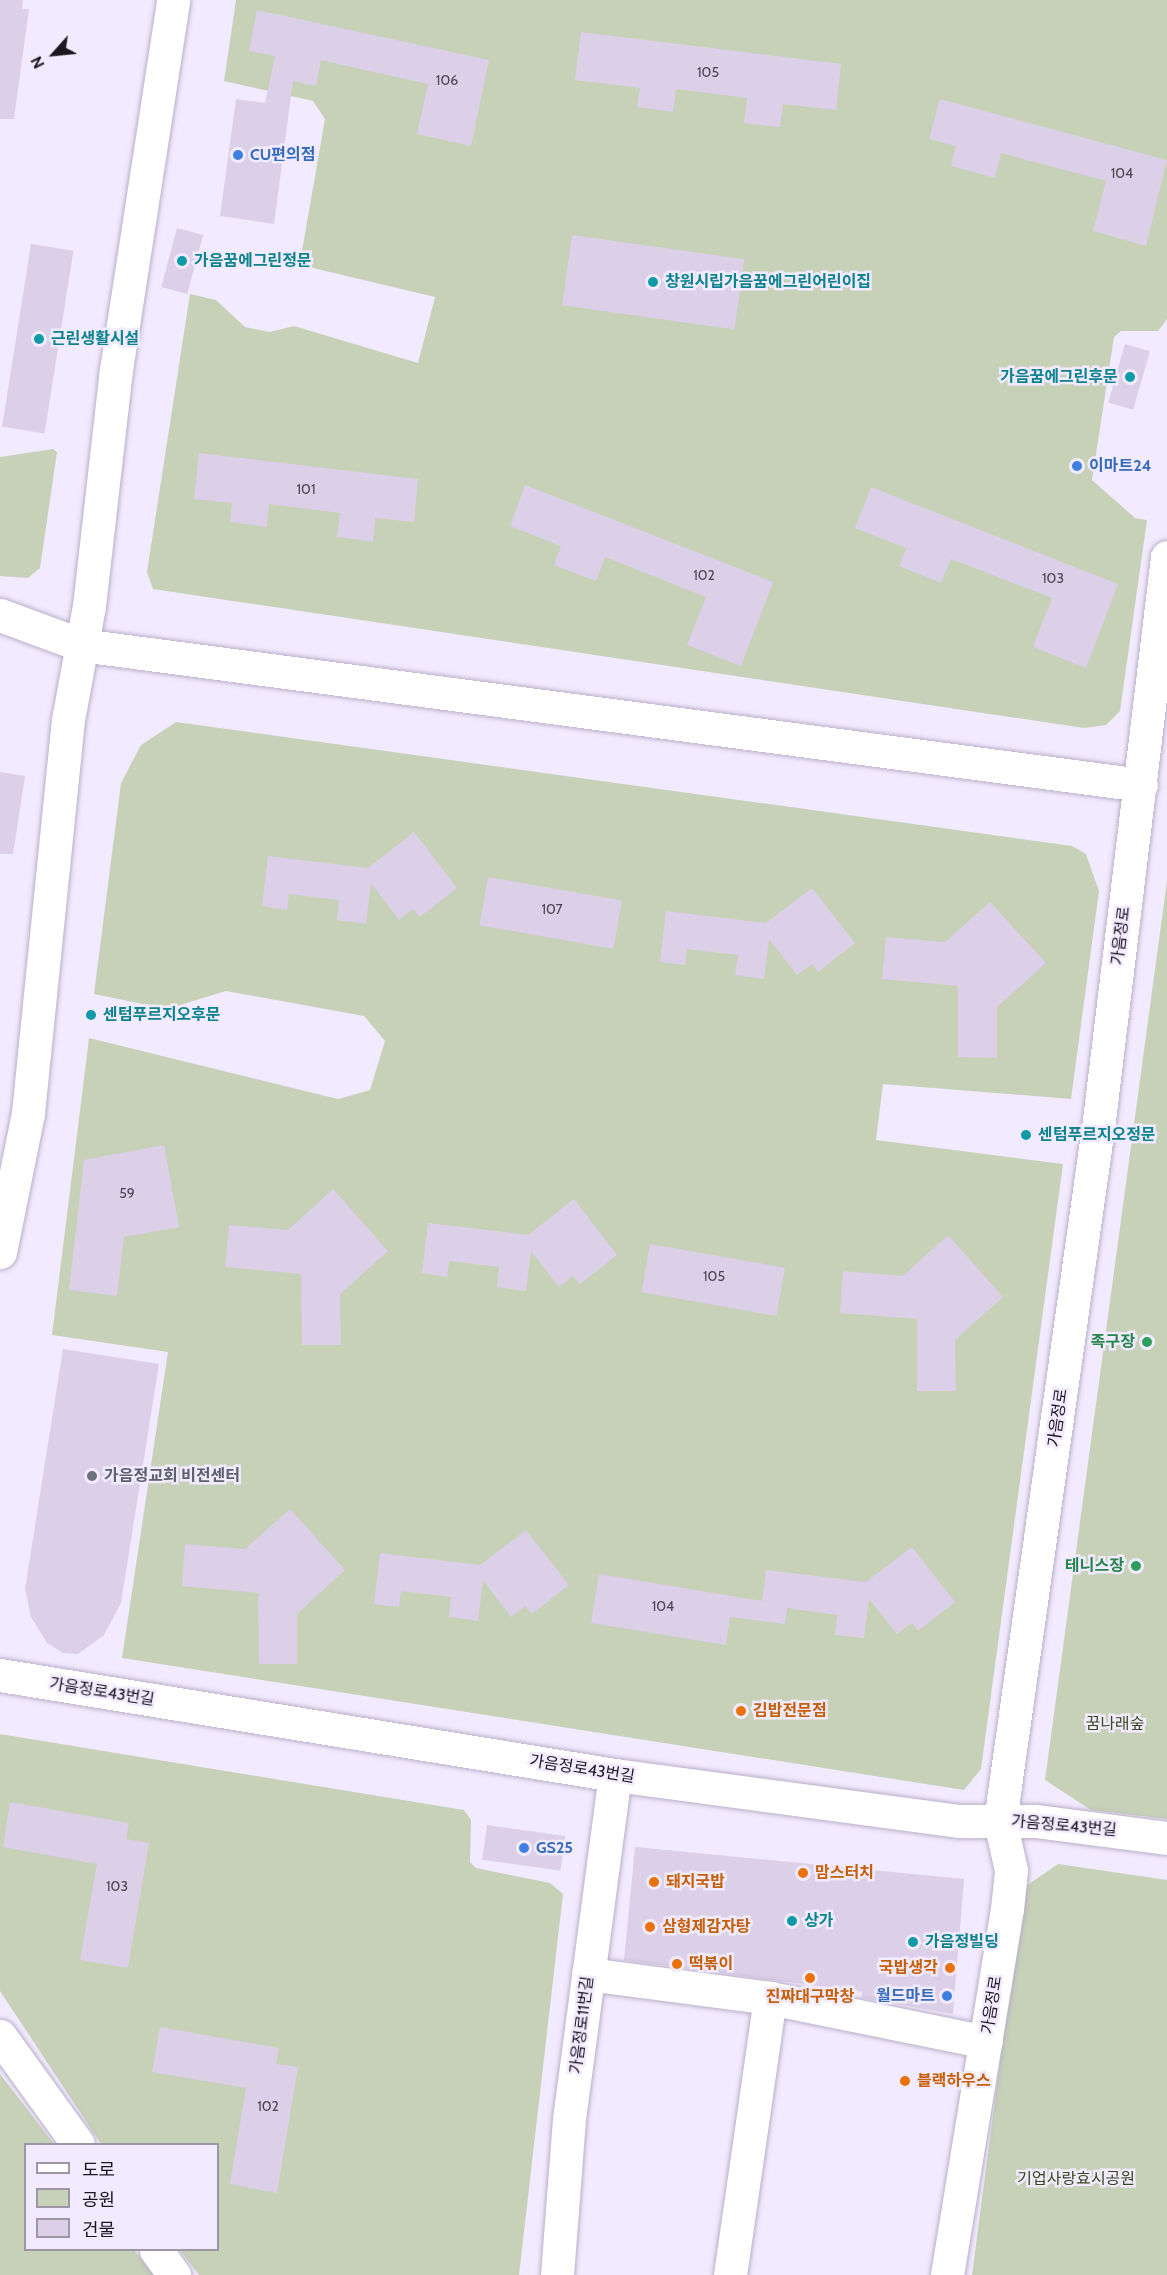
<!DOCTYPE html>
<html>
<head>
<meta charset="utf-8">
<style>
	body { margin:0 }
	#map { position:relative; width:1167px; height:2275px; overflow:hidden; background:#f2eafe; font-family:Cabin,"Noto Sans KR",sans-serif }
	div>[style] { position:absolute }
	.green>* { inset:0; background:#c6d1b8 }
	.building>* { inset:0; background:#dbd0e8; transform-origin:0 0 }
	.roads { filter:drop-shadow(0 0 2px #b9afc8) drop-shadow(0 0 2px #b9afc8) }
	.minor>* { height:33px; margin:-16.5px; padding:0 16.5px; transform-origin:16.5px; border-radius:16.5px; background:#fff }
	.dots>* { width:16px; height:16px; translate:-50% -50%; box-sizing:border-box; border:3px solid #f2eafe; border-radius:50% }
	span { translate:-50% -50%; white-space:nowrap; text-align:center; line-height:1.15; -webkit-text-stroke:5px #f2eafe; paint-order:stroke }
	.number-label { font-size:14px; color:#4b4552 }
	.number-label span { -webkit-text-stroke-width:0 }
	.shop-label { font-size:16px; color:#366cbe; font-weight:700 }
	.left { translate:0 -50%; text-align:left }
	.right { translate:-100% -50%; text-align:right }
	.culture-label { font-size:16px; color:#0d838f; font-weight:700 }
	.street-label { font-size:16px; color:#1b1720 }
	.leisure-label { font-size:16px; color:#27864d; font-weight:700 }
	.worship-label { font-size:16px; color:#5b616d; font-weight:700 }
	.food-label { font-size:16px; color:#c56008; font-weight:700 }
	.park-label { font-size:16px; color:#37481b }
	.legend { position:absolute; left:24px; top:2143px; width:195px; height:108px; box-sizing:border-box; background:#f2eafe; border:2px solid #9c96a5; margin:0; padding:8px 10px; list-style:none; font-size:18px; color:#1b1720 }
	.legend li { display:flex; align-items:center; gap:12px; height:30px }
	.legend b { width:30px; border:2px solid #9c96a5 }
	.north { position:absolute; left:24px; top:24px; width:60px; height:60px; -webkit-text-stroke:4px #f2eafe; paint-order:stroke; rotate:243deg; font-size:16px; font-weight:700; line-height:24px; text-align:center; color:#1b1720 }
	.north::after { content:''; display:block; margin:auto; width:21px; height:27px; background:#1b1720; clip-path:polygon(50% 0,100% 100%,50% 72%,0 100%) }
</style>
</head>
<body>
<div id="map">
	<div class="green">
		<div style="clip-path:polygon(236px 0,1167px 0,1167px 319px,1158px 331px,1121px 331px,1114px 337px,1092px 480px,1135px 518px,1147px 520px,1120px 711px,1106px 725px,1084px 728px,153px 589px,147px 572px,190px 294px,216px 300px,245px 327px,270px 332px,294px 326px,418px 363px,435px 297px,313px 268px,302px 251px,325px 119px,313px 101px,224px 81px)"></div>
		<div style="clip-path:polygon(53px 449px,57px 452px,40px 568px,28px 578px,0 576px,0 457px)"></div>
		<div style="clip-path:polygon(176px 722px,1072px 846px,1086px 854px,1099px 891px,1071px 1099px,883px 1084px,876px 1140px,1063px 1164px,981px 1769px,964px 1790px,122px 1658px,168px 1352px,52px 1335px,89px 1038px,338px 1099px,370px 1090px,385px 1041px,364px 1016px,226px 991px,167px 1009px,94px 994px,121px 783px,141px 745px)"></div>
		<div style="clip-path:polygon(1167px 881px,1167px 1819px,1091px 1810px,1045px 1780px)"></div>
		<div style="clip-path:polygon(0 1734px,464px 1810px,471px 1820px,470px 1862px,476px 1868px,550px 1883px,563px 1894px,519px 2275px,199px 2275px,180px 2250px,218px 2250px,218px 2144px,101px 2144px,0 1991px)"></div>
		<div style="clip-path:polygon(1058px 1864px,1167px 1880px,1167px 2275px,972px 2275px,1023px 1888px)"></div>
		<div style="clip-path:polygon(0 2074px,54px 2144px,26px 2144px,26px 2250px,134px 2250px,154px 2275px,0 2275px)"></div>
	</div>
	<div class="building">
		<div style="clip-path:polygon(0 0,23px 0,22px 9px,29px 9px,14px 119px,0 119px)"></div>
		<div style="clip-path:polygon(257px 10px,489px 60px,471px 146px,417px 134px,428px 84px,321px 60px,316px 86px,293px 81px,274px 224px,220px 216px,236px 99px,265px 103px,275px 56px,249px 51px)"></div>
		<div style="clip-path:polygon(581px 32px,841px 64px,836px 110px,783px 104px,780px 127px,744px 123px,747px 98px,676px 89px,673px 112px,637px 107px,640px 88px,575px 80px)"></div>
		<div style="clip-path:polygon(940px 99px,1167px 160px,1146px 246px,1093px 231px,1106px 181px,1001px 153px,995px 178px,951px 166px,956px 146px,929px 139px)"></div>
		<div style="left:177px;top:228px;width:27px;height:61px;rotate:15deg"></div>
		<div style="left:572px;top:235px;width:174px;height:71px;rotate:8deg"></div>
		<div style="left:31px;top:244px;width:43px;height:185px;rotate:9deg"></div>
		<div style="left:1125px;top:344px;width:26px;height:61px;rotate:16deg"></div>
		<div style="clip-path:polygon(199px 453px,418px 479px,414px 522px,375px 518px,373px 542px,337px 537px,340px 513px,269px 504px,267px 527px,230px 522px,232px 503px,194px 499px)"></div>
		<div style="clip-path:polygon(525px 485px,773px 582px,741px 666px,687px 645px,706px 597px,605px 557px,596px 581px,554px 565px,561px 546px,510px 526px)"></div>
		<div style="clip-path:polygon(871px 487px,1118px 584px,1086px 668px,1033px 647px,1052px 598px,951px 559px,941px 583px,899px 566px,906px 548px,855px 528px)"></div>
		<div style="clip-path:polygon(0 772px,25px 776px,13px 854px,0 854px)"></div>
		<div style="clip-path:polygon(414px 832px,457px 888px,420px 917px,413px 909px,399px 920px,371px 883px,366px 924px,337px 920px,339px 900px,289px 894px,287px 910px,262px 906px,268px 856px,368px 868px)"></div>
		<div style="left:488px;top:877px;width:136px;height:49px;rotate:10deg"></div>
		<div style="clip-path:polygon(812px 888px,855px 943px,818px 972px,812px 964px,797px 975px,769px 939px,764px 979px,735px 975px,738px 955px,687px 949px,685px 965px,660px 962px,666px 911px,766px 923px)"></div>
		<div style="clip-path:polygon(990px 902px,1046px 963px,997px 1007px,997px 1058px,958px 1057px,958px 986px,882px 979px,886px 937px,945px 942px)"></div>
		<div style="clip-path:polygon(164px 1145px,179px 1227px,124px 1237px,117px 1296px,69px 1290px,84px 1160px)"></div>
		<div style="clip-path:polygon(333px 1189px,388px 1251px,340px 1294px,341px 1345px,302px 1345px,301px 1274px,225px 1267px,229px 1225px,288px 1230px)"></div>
		<div style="clip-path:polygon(574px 1199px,617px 1255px,580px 1284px,573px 1276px,559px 1287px,531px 1251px,526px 1291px,497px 1287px,499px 1267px,449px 1261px,447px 1277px,422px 1273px,428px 1223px,528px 1235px)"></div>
		<div style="clip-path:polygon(948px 1235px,1003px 1297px,955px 1340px,956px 1391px,917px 1391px,917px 1319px,840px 1313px,843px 1271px,903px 1276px)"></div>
		<div style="left:650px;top:1244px;width:137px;height:49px;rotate:10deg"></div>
		<div style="clip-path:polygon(63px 1349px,159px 1364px,121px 1603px,104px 1635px,78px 1654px,63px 1653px,47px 1643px,31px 1617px,25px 1589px)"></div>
		<div style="clip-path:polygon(290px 1509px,345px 1570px,297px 1614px,297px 1664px,259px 1664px,258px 1593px,182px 1586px,185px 1544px,245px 1549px)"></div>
		<div style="clip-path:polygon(526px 1530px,569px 1585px,532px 1614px,525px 1606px,511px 1617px,483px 1580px,478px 1621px,449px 1617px,451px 1597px,401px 1591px,399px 1607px,374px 1604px,380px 1553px,480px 1565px)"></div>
		<div style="clip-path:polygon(912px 1547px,955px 1602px,918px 1631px,912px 1623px,897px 1634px,869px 1599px,864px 1638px,835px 1635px,837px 1615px,787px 1608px,785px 1624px,730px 1617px,726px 1645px,591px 1623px,599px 1574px,762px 1601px,766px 1570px,866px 1582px)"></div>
		<div style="clip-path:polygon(10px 1802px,129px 1823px,126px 1839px,149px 1843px,128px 1968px,80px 1960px,97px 1864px,3px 1847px)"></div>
		<div style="left:487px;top:1825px;width:79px;height:35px;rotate:8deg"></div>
		<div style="clip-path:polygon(635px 1847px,964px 1879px,953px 2014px,862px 1998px,862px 1992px,624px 1960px)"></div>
		<div style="clip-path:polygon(160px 2027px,279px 2048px,276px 2064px,298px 2067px,277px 2193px,230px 2184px,246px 2088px,152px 2072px)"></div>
	</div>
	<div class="roads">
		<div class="minor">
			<div style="left:0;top:615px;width:86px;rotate:20.3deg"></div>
			<div style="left:81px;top:645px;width:1069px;rotate:7.52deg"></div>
			<div style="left:0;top:1252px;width:142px;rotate:-78.6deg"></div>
			<div style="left:28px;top:1113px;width:395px;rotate:-84.2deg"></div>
			<div style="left:68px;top:720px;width:116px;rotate:-79.6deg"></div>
			<div style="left:89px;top:606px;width:238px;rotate:-83.5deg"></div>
			<div style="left:116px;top:370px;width:374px;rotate:-81.2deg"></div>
			<div style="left:0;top:1675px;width:623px;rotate:9.24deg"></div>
			<div style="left:615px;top:1775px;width:348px;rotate:7.6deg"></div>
			<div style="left:960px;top:1821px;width:76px"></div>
			<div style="left:1036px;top:1821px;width:132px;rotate:7.4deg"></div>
			<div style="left:588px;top:1974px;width:184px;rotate:7.5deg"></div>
			<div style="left:770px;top:1998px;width:220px;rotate:11.5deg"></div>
			<div style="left:0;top:2036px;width:133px;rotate:54.2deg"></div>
			<div style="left:156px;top:2250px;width:31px;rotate:54deg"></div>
			<div style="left:557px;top:2275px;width:156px;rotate:-85.6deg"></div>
			<div style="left:569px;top:2119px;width:347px;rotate:-82.4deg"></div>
			<div style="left:730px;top:2275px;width:280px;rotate:-81.8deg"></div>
			<div style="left:947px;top:2275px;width:371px;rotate:-80.7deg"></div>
			<div style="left:1007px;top:1909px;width:39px;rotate:-84deg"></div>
			<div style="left:1011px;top:1870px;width:50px;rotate:-102.7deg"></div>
			<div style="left:1000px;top:1821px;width:708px;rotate:-81.96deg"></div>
			<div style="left:1099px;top:1120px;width:567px;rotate:-83.11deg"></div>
		</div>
	</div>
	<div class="dots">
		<div style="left:238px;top:155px;background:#3f7fe0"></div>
		<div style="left:182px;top:261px;background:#0f9aa8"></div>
		<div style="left:653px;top:282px;background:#0f9aa8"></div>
		<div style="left:39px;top:339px;background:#0f9aa8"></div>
		<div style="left:1130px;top:377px;background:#0f9aa8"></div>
		<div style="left:1077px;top:466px;background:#3f7fe0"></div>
		<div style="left:91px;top:1015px;background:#0f9aa8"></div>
		<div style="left:1026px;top:1135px;background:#0f9aa8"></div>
		<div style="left:1147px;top:1342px;background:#2e9e5b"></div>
		<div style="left:92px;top:1476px;background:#6b7280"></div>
		<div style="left:1136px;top:1566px;background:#2e9e5b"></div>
		<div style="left:741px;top:1711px;background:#e8710a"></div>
		<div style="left:524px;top:1848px;background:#3f7fe0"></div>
		<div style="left:803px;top:1873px;background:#e8710a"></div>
		<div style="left:654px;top:1882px;background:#e8710a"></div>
		<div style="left:792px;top:1921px;background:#0f9aa8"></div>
		<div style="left:650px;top:1927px;background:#e8710a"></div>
		<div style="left:913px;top:1942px;background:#0f9aa8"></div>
		<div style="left:677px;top:1964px;background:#e8710a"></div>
		<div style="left:950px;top:1968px;background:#e8710a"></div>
		<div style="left:810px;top:1978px;background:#e8710a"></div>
		<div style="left:947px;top:1996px;background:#3f7fe0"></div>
		<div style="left:905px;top:2081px;background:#e8710a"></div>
	</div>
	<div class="number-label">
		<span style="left:708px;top:72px">105</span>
		<span style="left:447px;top:80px">106</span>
		<span style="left:1122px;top:173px">104</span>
		<span style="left:306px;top:489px">101</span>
		<span style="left:704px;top:575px">102</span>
		<span style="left:1053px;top:578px">103</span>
		<span style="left:552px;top:909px">107</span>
		<span style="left:127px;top:1193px">59</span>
		<span style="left:714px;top:1276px">105</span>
		<span style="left:663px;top:1606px">104</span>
		<span style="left:117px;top:1886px">103</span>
		<span style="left:268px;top:2106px">102</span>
	</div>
	<div class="shop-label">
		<span class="left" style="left:250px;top:155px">CU편의점</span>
		<span class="left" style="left:1089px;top:466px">이마트24</span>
		<span class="left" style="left:536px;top:1848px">GS25</span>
		<span class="right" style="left:935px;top:1996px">월드마트</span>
	</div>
	<div class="culture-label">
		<span class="left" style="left:194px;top:261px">가음꿈에그린정문</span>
		<span class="left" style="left:665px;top:282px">창원시립가음꿈에그린어린이집</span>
		<span class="left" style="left:51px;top:339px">근린생활시설</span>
		<span class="right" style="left:1118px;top:377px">가음꿈에그린후문</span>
		<span class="left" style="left:103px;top:1015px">센텀푸르지오후문</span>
		<span class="left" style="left:1038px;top:1135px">센텀푸르지오정문</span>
		<span class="left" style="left:804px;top:1921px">상가</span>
		<span class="left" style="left:925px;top:1942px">가음정빌딩</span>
	</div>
	<div class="street-label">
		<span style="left:1121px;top:936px;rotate:-83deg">가음정로</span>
		<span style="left:1058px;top:1418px;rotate:-82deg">가음정로</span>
		<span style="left:102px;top:1692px;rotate:9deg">가음정로43번길</span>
		<span style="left:582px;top:1769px;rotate:9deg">가음정로43번길</span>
		<span style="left:1064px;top:1826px;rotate:5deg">가음정로43번길</span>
		<span style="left:992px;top:2005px;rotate:-81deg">가음정로</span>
		<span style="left:582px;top:2025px;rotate:-83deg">가음정로11번길</span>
	</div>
	<div class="leisure-label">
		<span class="right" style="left:1135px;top:1342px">족구장</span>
		<span class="right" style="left:1124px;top:1566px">테니스장</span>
	</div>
	<div class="worship-label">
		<span class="left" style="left:104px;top:1476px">가음정교회 비전센터</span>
	</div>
	<div class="food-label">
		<span class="left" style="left:753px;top:1711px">김밥전문점</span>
		<span class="left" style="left:815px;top:1873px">맘스터치</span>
		<span class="left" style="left:666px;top:1882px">돼지국밥</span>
		<span class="left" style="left:662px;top:1927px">삼형제감자탕</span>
		<span class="left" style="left:689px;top:1964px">떡볶이</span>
		<span class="right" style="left:938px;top:1968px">국밥생각</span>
		<span style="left:810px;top:1997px">진짜대구막창</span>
		<span class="left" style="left:917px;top:2081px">블랙하우스</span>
	</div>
	<div class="park-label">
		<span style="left:1115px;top:1724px">꿈나래숲</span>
		<span style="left:1076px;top:2179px">기업사랑효시공원</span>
	</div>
	<ul class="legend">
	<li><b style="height:8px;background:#fff"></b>도로</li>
	<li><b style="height:16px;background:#c6d1b8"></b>공원</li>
	<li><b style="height:16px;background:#dbd0e8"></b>건물</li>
	</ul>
	<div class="north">N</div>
</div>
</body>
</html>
